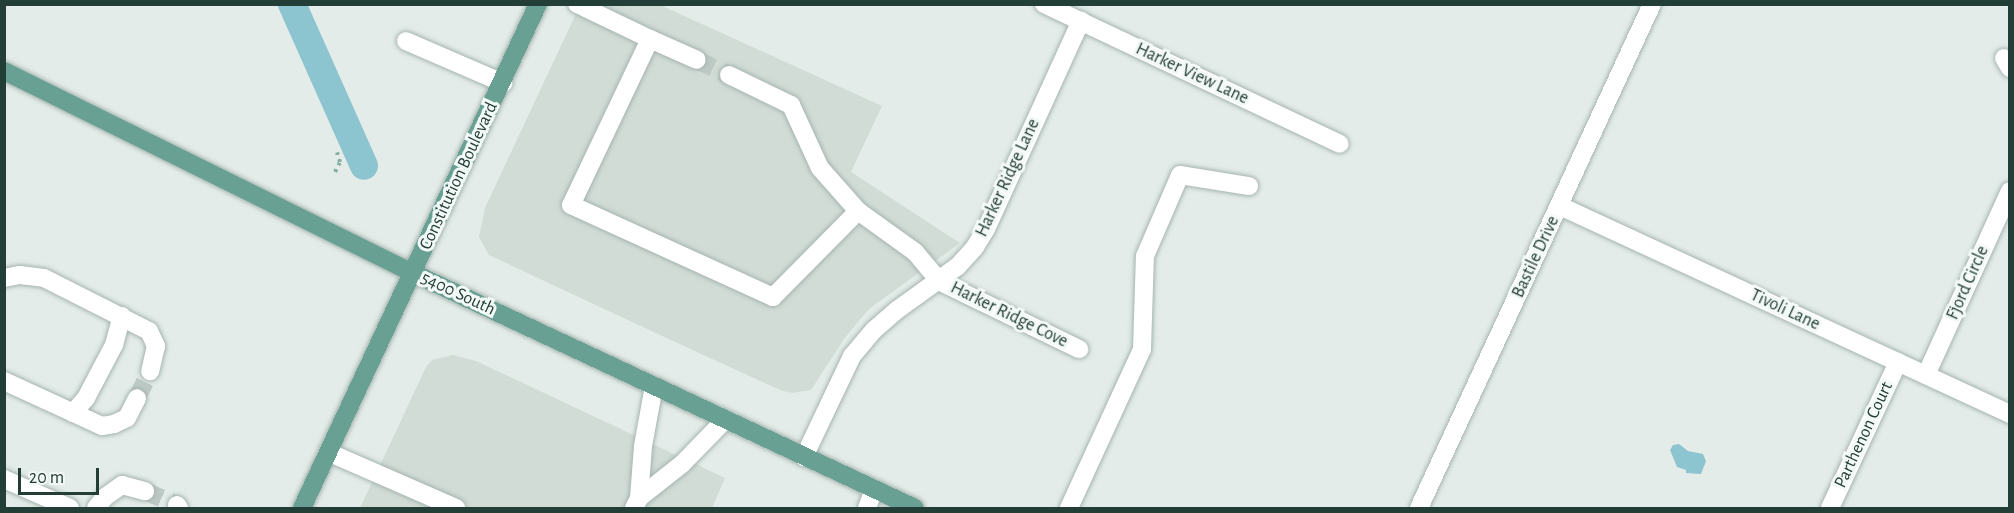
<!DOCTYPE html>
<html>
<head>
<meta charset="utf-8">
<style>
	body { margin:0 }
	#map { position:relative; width:2014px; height:513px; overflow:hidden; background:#e3ece8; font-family:"Alegreya Sans",sans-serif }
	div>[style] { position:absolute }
	.built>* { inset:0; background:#d1dcd7 }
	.water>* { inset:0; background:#8cc4d0 }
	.canal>* { height:28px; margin:-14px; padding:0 14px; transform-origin:14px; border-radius:14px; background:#8cc4d0 }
	.minor-tunnel>* { height:18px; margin-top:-9px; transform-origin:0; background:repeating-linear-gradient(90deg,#bdc9c5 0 18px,transparent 0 27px) }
	.path>* { height:4px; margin-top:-2px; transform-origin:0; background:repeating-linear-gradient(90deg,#84afa3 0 3px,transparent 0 7.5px) }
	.roads { filter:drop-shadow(0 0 2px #a6b4af) drop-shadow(0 0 2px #a6b4af) }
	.minor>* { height:18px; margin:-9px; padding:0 9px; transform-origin:9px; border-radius:9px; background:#fff }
	.major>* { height:18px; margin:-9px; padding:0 9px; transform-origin:9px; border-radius:9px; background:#68a194 }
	span { translate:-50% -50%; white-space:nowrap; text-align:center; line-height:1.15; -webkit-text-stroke:6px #f3f9f6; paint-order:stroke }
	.street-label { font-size:18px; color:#233d37 }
	.frame { position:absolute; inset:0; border:6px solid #233d37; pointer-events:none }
	.scale { position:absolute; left:18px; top:468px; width:81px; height:27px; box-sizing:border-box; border:3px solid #233d37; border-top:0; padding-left:8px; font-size:18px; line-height:21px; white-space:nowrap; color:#233d37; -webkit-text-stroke:4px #f3f9f6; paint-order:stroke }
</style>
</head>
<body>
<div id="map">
	<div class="built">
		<div style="clip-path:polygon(658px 4px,882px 106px,851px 172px,960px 243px,869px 309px,844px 339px,811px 390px,792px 393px,780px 390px,660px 335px,489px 255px,479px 237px,485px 208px,580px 5px)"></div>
		<div style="clip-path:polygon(453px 355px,476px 361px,725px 478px,712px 508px,360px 508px,426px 367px,432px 360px)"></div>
	</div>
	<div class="water">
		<div style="clip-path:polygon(1679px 444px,1688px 451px,1703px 454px,1706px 461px,1701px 474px,1686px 473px,1686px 470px,1677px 467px,1670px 450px,1673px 445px)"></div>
	</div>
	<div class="canal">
		<div style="left:292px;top:4px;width:177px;rotate:66deg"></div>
	</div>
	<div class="minor-tunnel">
		<div style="left:697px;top:60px;width:35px;rotate:25deg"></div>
		<div style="left:137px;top:398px;width:30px;rotate:-64deg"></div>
		<div style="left:145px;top:491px;width:35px;rotate:24deg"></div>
	</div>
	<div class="path">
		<div style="left:335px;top:172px;width:11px;rotate:-63deg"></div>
		<div style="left:340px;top:162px;width:10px;rotate:-107deg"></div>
	</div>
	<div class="roads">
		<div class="minor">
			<div style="left:577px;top:4px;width:81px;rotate:25.6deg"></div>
			<div style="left:650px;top:39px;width:184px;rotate:115.4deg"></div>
			<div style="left:571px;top:205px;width:222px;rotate:24.5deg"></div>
			<div style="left:773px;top:297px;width:121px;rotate:-45.3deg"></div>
			<div style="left:858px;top:211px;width:70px;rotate:35.7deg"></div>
			<div style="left:915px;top:252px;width:38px;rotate:50deg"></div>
			<div style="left:939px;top:281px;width:156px;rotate:25.9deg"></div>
			<div style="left:1044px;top:4px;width:327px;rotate:25.3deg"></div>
			<div style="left:650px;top:39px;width:51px;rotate:24.1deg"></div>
			<div style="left:406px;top:41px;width:106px;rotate:23.4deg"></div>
			<div style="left:2004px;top:58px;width:12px;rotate:59deg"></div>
			<div style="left:729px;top:75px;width:69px;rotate:25.8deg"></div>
			<div style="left:791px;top:105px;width:69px;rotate:65.3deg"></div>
			<div style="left:820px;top:168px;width:57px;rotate:48.5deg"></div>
			<div style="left:1560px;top:206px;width:496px;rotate:24.8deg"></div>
			<div style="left:4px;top:278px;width:16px;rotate:-11deg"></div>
			<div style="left:20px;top:275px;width:24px;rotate:7deg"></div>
			<div style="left:44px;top:278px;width:118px;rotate:26.8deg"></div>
			<div style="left:149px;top:331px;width:17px;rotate:65deg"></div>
			<div style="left:156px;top:346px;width:26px;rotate:103deg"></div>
			<div style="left:1926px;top:375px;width:202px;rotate:-65.5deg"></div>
			<div style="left:4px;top:381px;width:108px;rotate:24.7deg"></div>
			<div style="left:102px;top:426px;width:12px;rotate:-9deg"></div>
			<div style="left:114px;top:424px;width:14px;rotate:-25deg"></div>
			<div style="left:127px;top:418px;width:22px;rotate:-63deg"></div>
			<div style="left:73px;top:413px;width:20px;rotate:-49deg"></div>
			<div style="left:86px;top:398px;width:60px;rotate:-62.2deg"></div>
			<div style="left:114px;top:345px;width:30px;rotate:-75deg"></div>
			<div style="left:328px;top:452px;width:140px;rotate:23.6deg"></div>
			<div style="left:804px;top:457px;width:112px;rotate:-64.6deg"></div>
			<div style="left:852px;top:356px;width:34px;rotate:-50deg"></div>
			<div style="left:874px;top:330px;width:30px;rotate:-41deg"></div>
			<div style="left:897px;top:310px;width:75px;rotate:-35.8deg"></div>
			<div style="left:958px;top:266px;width:25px;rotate:-48deg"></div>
			<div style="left:975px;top:247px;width:21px;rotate:-59deg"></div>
			<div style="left:986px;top:229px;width:229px;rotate:-65.5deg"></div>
			<div style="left:4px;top:479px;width:72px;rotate:23.7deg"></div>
			<div style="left:639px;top:498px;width:55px;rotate:-38.3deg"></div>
			<div style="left:682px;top:464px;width:62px;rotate:-45.7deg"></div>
			<div style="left:177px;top:505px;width:4px;rotate:56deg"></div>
			<div style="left:96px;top:508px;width:14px;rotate:-51deg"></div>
			<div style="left:105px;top:497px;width:21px;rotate:-35deg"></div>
			<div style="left:122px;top:485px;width:24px;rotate:15deg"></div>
			<div style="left:634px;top:508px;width:11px;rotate:-63deg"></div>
			<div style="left:639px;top:498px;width:52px;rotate:-85.6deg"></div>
			<div style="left:643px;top:446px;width:61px;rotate:-79.6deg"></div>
			<div style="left:867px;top:508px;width:20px;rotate:-70deg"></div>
			<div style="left:1069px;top:508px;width:175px;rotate:-65.3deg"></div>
			<div style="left:1142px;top:349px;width:93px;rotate:-88.2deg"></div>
			<div style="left:1145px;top:256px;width:88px;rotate:-66.6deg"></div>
			<div style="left:1180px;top:175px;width:70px;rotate:9.1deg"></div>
			<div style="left:1419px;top:508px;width:555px;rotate:-65.19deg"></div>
			<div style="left:1830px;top:508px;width:161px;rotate:-65deg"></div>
		</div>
		<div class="major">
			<div style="left:4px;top:71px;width:456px;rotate:26.3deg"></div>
			<div style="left:413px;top:273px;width:554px;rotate:25.09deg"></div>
			<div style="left:302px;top:508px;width:557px;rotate:-64.91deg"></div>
		</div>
	</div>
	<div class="street-label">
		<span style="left:1192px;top:74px;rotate:25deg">Harker View Lane</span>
		<span style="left:459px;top:176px;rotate:-65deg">Constitution Boulevard</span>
		<span style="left:1008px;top:178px;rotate:-65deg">Harker Ridge Lane</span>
		<span style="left:1536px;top:257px;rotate:-65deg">Bastile Drive</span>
		<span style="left:1968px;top:283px;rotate:-66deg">Fjord Circle</span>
		<span style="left:458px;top:294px;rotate:25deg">5400 South</span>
		<span style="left:1785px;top:310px;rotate:25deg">Tivoli Lane</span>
		<span style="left:1009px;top:315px;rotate:26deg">Harker Ridge Cove</span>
		<span style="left:1864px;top:435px;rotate:-65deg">Parthenon Court</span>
	</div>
	<div class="frame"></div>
	<div class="scale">20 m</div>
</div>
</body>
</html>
